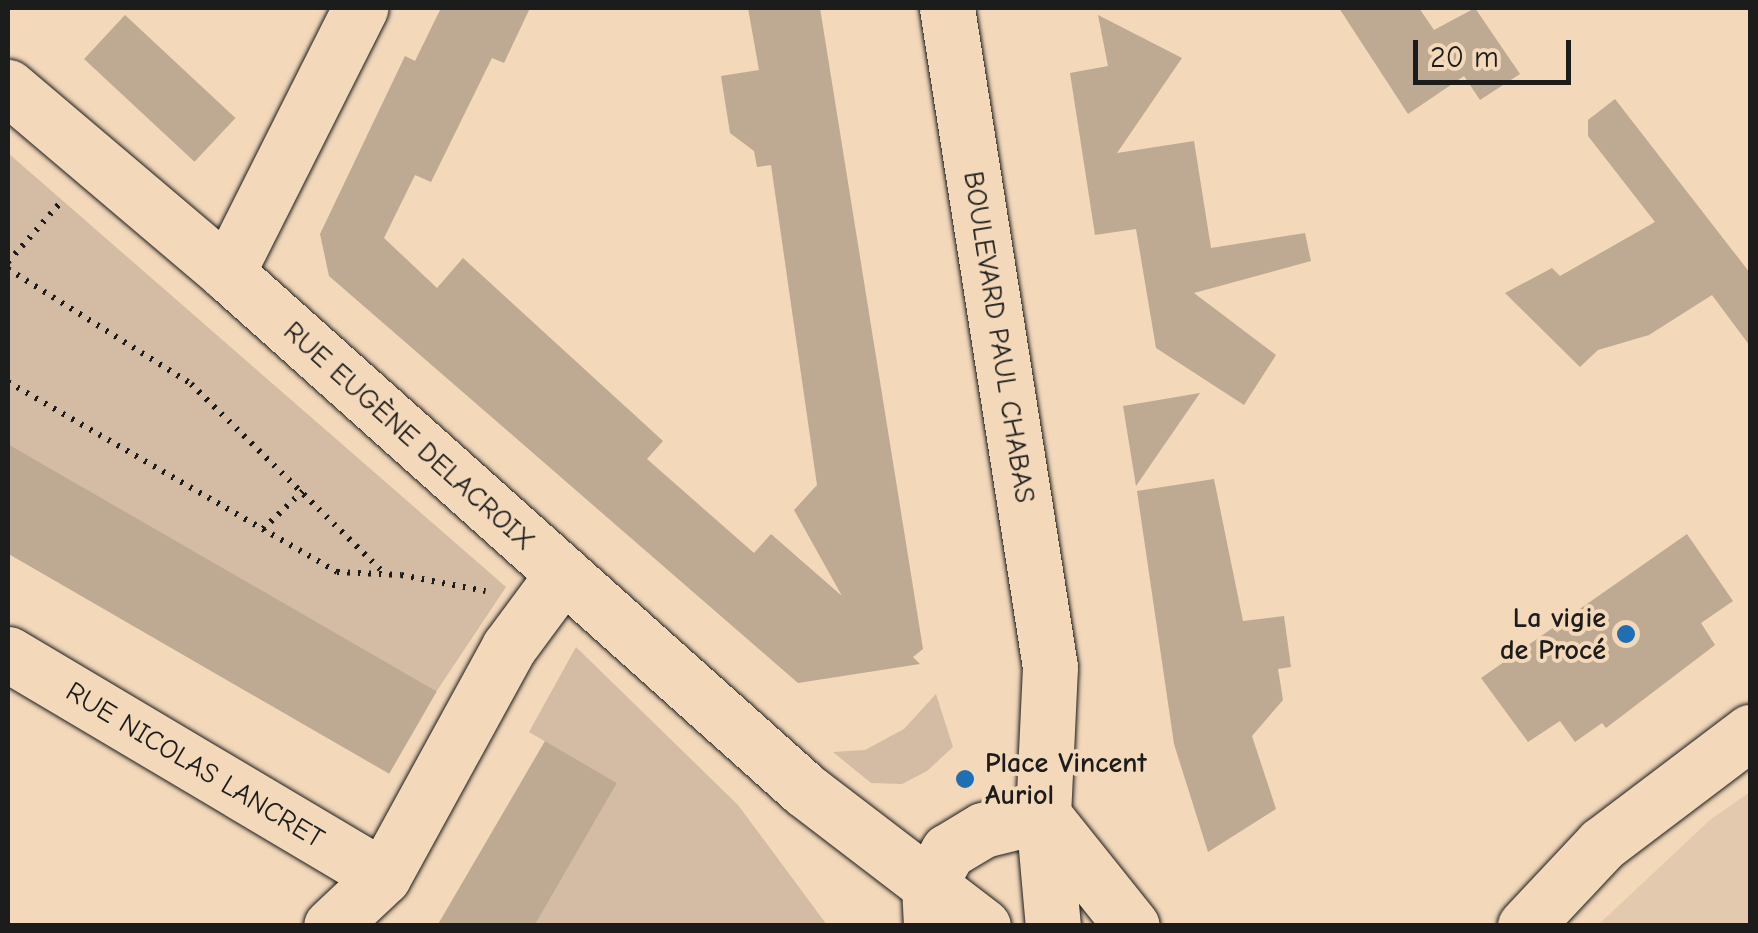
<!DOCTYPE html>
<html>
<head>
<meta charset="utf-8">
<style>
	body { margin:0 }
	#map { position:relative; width:1758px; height:933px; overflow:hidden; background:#f3d8ba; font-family:"Comic Neue",sans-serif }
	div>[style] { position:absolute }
	.built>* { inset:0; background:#e3caae }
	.green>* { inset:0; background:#d3bca3 }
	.building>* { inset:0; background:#bea992; transform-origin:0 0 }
	.path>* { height:6px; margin-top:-3px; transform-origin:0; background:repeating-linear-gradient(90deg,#1c1c1c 0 2.5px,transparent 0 10.5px) }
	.roads { filter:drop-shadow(0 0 2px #1c1c1c) drop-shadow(0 0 2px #1c1c1c) }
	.minor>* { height:55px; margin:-27.5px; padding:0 27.5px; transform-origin:27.5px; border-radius:27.5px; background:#f3d8ba }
	.major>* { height:55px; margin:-27.5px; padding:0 27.5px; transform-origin:27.5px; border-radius:27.5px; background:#f3d8ba }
	.dots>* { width:28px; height:28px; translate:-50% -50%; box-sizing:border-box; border:5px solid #f3d8ba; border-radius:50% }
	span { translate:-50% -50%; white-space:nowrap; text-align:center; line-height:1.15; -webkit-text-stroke:8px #f3d8ba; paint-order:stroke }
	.street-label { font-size:28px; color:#1c1c1c }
	.poi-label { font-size:28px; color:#1c1c1c; font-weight:700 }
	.right { translate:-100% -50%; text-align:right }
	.left { translate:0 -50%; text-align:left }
	.frame { position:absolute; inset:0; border:10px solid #1c1c1c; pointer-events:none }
	.scale { position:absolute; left:1413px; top:40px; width:158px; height:45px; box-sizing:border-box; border:5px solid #1c1c1c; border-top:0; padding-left:12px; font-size:30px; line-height:35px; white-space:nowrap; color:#1c1c1c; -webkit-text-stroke:8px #f3d8ba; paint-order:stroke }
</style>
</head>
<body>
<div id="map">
	<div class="built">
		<div style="clip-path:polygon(1750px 792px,1750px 925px,1599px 924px,1710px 820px)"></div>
	</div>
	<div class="green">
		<div style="clip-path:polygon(8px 153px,506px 587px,436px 692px,8px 444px)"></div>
		<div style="clip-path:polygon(576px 647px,738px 805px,827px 925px,534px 925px,617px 783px,529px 732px)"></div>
		<div style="clip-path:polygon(936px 694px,953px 747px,927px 771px,902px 784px,871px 783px,833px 752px,865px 750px,904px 729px)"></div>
	</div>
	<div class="building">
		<div style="clip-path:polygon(441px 8px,530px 8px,504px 63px,492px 58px,431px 182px,415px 175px,384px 238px,437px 288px,463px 258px,663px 441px,647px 459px,754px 553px,771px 534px,842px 596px,794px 510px,817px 485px,771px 165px,757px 167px,754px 151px,730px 133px,721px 76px,759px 70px,748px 8px,820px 8px,923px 649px,913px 657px,920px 664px,798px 683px,329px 276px,320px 234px,405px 56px,415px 61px)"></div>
		<div style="clip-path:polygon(1339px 8px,1419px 8px,1434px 30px,1475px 8px,1520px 74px,1480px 100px,1464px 76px,1408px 114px)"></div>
		<div style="left:125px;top:15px;width:151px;height:60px;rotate:43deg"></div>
		<div style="clip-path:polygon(1098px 15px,1182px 58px,1117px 153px,1194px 141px,1211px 248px,1305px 233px,1311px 261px,1194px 293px,1276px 355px,1244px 405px,1156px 348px,1136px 229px,1095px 235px,1070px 73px,1108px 66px)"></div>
		<div style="clip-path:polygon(1615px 99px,1750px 273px,1750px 346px,1712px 295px,1649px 335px,1598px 350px,1580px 367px,1505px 293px,1552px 268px,1560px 276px,1655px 222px,1588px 136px,1588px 120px)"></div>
		<div style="clip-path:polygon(1200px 393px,1136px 486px,1123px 406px)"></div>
		<div style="left:8px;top:444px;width:495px;height:95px;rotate:30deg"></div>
		<div style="clip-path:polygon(1214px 479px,1243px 621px,1284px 616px,1291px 667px,1278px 669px,1283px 700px,1252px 736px,1276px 809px,1208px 852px,1174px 744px,1137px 491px)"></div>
		<div style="clip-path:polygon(1687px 534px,1733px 601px,1701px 623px,1715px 645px,1606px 728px,1602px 723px,1575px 742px,1560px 721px,1528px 742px,1481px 678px)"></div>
		<div style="clip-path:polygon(545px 741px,617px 783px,534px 926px,437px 926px)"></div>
	</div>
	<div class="path">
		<div style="left:8px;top:262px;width:79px;rotate:-48.6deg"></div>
		<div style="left:8px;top:269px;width:216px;rotate:32.1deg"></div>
		<div style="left:191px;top:384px;width:270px;rotate:44.4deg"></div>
		<div style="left:8px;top:382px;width:380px;rotate:30deg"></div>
		<div style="left:337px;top:572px;width:64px;rotate:2.7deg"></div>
		<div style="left:401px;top:575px;width:86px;rotate:10.8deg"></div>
		<div style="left:263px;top:529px;width:57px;rotate:-43.6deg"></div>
	</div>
	<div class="roads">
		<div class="minor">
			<div style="left:8px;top:87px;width:287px;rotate:40.3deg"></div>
			<div style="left:227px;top:273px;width:775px;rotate:41.81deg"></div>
			<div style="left:805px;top:790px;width:224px;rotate:37.4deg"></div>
			<div style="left:227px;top:273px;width:297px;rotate:-63.3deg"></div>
			<div style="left:8px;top:654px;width:436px;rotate:30.7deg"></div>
			<div style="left:1043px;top:815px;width:111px;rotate:84.9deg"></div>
			<div style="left:331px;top:926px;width:71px;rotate:-43.3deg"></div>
			<div style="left:383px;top:877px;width:262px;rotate:-61.3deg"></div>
			<div style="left:509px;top:647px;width:91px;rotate:-53.5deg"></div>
			<div style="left:1525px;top:926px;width:112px;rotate:-46.8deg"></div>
			<div style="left:1602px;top:844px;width:186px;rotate:-37.1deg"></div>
		</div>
		<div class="major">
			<div style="left:947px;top:8px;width:667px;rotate:81.12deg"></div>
			<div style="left:1050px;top:667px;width:148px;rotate:92.7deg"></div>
			<div style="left:1043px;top:815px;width:142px;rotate:51.3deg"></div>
			<div style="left:931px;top:926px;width:41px;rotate:-92.8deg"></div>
			<div style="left:929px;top:885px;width:39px;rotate:-61deg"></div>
			<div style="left:948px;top:851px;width:41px;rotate:-31deg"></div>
			<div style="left:983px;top:830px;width:62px;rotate:-14deg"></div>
		</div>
	</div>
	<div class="dots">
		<div style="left:1626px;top:634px;background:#1f6fb2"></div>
		<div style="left:965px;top:779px;background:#1f6fb2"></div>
	</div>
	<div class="street-label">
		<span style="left:999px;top:337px;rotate:81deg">BOULEVARD PAUL CHABAS</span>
		<span style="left:409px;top:436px;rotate:42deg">RUE EUGÈNE DELACROIX</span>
		<span style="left:195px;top:765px;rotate:31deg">RUE NICOLAS LANCRET</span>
	</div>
	<div class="poi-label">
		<span class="right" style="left:1606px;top:634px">La vigie<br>de Procé</span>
		<span class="left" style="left:985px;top:779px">Place Vincent<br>Auriol</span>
	</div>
	<div class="frame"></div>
	<div class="scale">20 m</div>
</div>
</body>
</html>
